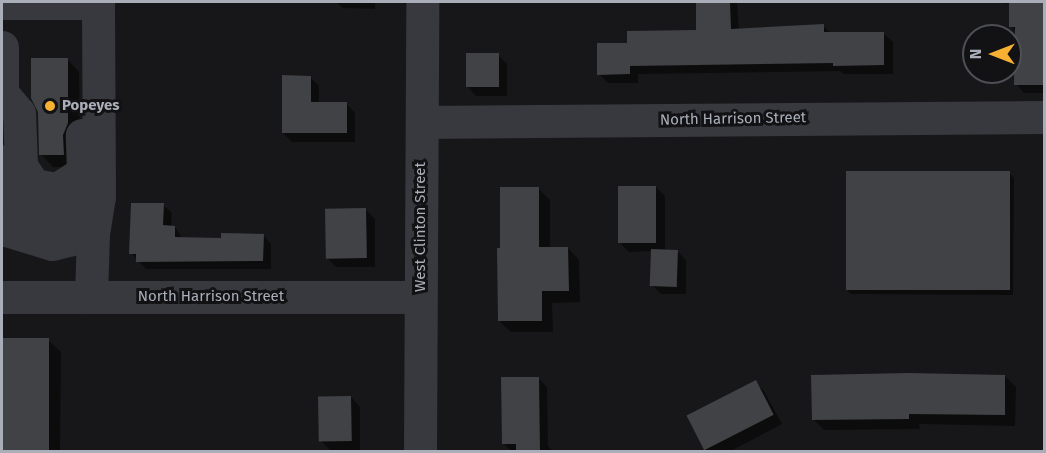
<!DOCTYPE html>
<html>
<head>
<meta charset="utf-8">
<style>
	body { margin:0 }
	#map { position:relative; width:1046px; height:453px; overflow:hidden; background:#171719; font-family:"Fira Sans",sans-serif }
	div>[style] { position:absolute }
	.shadow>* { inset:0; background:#0007 }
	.building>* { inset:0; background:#414246; transform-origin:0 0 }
	.minor>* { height:33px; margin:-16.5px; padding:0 16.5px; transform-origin:16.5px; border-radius:16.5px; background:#38393e }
	.dots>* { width:16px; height:16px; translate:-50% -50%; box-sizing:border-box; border:3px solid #121214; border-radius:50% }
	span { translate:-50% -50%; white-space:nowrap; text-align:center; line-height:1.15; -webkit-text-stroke:6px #121214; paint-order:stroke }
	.poi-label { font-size:15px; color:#a9aeb9; font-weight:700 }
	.left { translate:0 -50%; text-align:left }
	.street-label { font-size:15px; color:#a9aeb9 }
	.frame { position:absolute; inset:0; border:3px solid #a9aeb9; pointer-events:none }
	.north { position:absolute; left:962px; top:24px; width:60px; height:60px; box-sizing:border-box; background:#121214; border:2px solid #4e5056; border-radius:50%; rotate:270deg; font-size:16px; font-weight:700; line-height:24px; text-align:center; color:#a9aeb9 }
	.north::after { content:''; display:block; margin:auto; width:21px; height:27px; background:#f6b133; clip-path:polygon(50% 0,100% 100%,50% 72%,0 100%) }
</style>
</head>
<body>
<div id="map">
	<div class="shadow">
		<div style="clip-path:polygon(336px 2px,375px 2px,375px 9px,343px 8px)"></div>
		<div style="clip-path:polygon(698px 2px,737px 2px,739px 30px,823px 26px,831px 33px,883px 33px,893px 42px,893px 74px,843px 74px,840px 71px,638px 74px,638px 83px,608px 83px,599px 74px,628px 44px,698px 32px)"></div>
		<div style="clip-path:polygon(992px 2px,1044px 2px,1044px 93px,1024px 93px,1016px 84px,1016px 32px,1011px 26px,1011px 4px)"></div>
		<div style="clip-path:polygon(498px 55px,507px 64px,507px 96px,476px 96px,467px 86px)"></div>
		<div style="clip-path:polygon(67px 59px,79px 72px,80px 136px,76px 167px,53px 167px,41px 154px,39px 112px)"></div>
		<div style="clip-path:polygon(310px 77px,319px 86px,319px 103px,346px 103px,355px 113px,355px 142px,292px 142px,283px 133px)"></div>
		<div style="clip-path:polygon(1009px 173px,1014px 178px,1013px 295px,851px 294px,846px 289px)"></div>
		<div style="clip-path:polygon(656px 187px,665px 196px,665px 251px,677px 251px,686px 260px,686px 294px,661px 294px,652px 285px,652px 251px,629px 252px,620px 243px)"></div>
		<div style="clip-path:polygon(539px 189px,550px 200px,550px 248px,568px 248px,579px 260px,580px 302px,552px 303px,553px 332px,511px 332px,499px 321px,502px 249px)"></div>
		<div style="clip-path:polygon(163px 205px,172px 213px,171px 227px,175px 227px,183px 239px,222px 239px,263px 235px,271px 244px,271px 269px,146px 269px,131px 253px)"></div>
		<div style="clip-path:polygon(366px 210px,375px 219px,375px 267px,336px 267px,327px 258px)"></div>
		<div style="clip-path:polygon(2px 340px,48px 340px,61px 352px,60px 452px,2px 452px)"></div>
		<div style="clip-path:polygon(1005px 376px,1016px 387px,1015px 426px,919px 424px,920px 429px,824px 430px,813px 419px)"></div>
		<div style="clip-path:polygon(538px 378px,547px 387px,548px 446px,554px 452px,512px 452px,503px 443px)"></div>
		<div style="clip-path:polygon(755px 382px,764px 391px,782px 424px,729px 452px,707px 452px,705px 450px)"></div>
		<div style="clip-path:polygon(351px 397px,360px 407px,360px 450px,330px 450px,321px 441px)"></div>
	</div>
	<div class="building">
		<div style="clip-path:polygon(696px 2px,730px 2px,731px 29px,824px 24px,824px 32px,884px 32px,884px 65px,833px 66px,833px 63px,630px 66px,630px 74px,597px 75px,597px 43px,627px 43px,627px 31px,696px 30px)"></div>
		<div style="clip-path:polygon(1009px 2px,1044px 2px,1044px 85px,1014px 85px,1015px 27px,1009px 27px)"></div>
		<div style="left:466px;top:53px;width:33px;height:34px"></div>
		<div style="clip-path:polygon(31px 58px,68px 58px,68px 123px,63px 135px,64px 155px,39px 155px,38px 112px,31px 98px)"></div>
		<div style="clip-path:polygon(282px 75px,311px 76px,311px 102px,347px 102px,347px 133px,282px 133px)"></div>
		<div style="left:846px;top:171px;width:164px;height:119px"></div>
		<div style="left:618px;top:186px;width:38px;height:57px"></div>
		<div style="clip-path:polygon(500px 187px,539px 187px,539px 247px,568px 247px,569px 291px,542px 291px,542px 321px,498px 321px,497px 248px,500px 248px)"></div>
		<div style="clip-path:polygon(131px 203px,164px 203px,163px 225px,175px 226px,175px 237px,221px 238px,221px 233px,264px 234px,263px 261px,136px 262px,136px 254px,129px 254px)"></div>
		<div style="left:366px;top:208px;width:50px;height:41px;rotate:89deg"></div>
		<div style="left:651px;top:249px;width:27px;height:37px;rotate:2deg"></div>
		<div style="left:2px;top:338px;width:47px;height:114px"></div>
		<div style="clip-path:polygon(910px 373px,1005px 375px,1005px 415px,909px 414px,909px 419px,812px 420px,811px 375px)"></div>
		<div style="clip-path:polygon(501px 377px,539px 377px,540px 452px,516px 452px,516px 444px,502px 444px)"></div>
		<div style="left:756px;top:380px;width:39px;height:78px;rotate:63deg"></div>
		<div style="left:351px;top:396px;width:45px;height:33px;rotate:89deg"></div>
	</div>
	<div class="minor">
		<div style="left:2px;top:3px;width:96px"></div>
		<div style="left:2px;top:47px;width:48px;rotate:90deg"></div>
		<div style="left:2px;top:93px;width:26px;rotate:50deg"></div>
		<div style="left:19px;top:113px;width:53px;rotate:87.8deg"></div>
		<div style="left:21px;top:166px;width:23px;rotate:56deg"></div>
		<div style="left:34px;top:185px;width:23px;rotate:10deg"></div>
		<div style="left:57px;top:189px;width:31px;rotate:-33deg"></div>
		<div style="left:83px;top:172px;width:37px;rotate:-92deg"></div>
		<div style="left:422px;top:122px;width:622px;rotate:-0.46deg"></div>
		<div style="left:6px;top:161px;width:20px;rotate:87deg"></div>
		<div style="left:7px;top:181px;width:27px;rotate:59deg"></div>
		<div style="left:21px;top:204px;width:23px;rotate:41deg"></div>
		<div style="left:38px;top:219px;width:27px;rotate:-8deg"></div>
		<div style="left:65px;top:215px;width:20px;rotate:-41deg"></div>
		<div style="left:80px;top:202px;width:30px;rotate:-84deg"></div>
		<div style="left:2px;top:222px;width:9px;rotate:63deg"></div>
		<div style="left:6px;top:230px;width:48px;rotate:16.9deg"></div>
		<div style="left:52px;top:244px;width:42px;rotate:-13.7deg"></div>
		<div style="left:93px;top:234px;width:37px;rotate:-81deg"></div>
		<div style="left:99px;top:197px;width:195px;rotate:-90.3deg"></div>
		<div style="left:2px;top:297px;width:418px"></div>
		<div style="left:91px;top:297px;width:63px;rotate:-88.2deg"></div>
		<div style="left:420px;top:452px;width:450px;rotate:-89.7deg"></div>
	</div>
	<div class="dots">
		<div style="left:50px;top:106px;background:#f6b133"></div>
	</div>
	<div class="poi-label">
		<span class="left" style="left:62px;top:106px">Popeyes</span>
	</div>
	<div class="street-label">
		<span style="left:733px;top:119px;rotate:-1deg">North Harrison Street</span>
		<span style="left:421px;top:227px;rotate:-90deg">West Clinton Street</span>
		<span style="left:211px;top:297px">North Harrison Street</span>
	</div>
	<div class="frame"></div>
	<div class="north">N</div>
</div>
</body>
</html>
